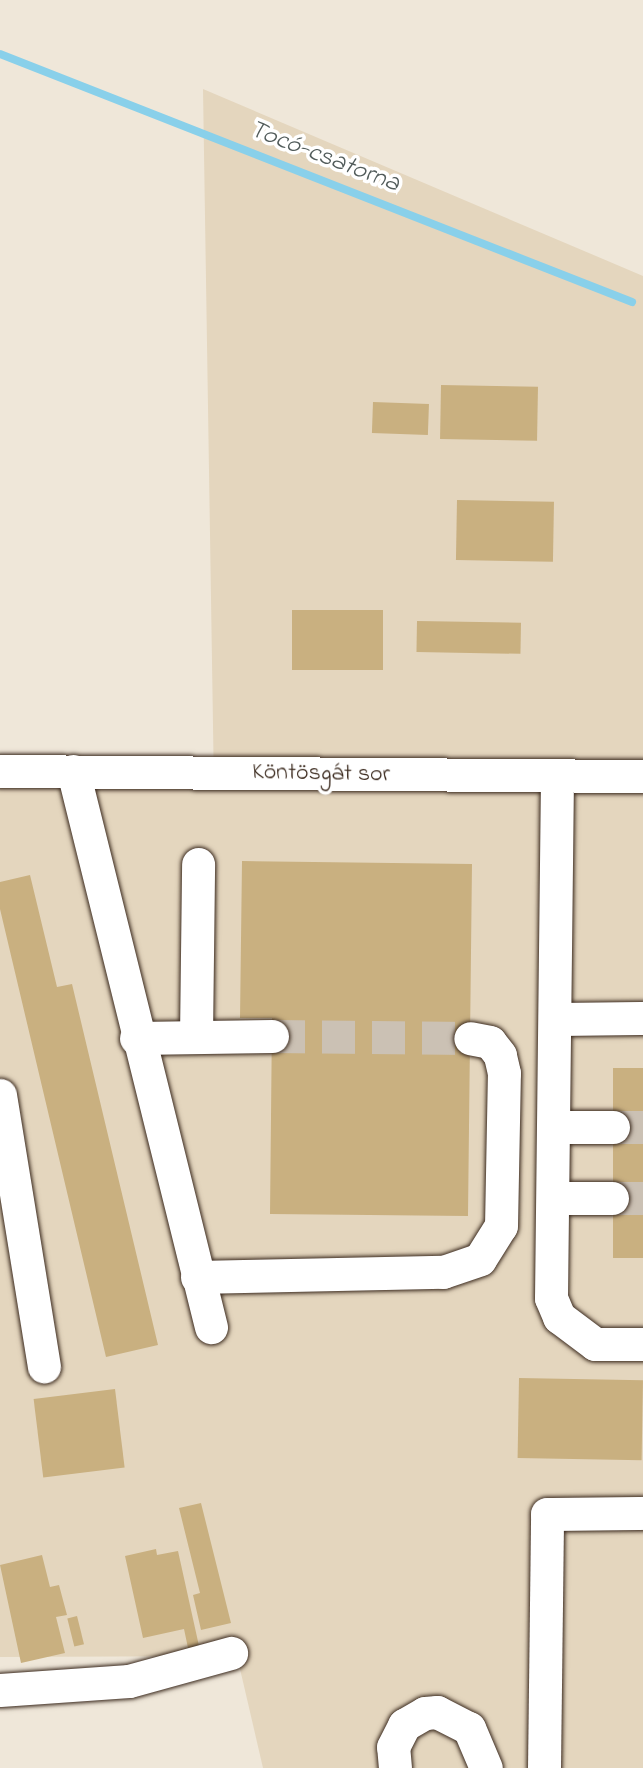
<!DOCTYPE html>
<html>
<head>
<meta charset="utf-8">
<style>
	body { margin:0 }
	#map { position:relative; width:643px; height:1768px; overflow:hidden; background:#efe7d9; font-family:"Indie Flower",sans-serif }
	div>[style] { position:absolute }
	.built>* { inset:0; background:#e4d6be }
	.stream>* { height:8px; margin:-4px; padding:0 4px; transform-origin:4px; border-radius:4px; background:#89d0ea }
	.building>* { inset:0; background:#c9b080; transform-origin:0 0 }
	.minor-tunnel>* { height:33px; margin-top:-16.5px; transform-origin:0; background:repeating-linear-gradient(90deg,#cbc1b4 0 33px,transparent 0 50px) }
	.roads { filter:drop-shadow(0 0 2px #3b2a1e) drop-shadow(0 0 2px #3b2a1e) }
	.minor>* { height:33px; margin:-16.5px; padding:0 16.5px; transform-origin:16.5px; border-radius:16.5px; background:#fff }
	span { translate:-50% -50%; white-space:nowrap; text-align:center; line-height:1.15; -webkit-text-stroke:7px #fff; paint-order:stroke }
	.street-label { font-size:24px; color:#3b2a1e }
	.water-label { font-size:26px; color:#525c5b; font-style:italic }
</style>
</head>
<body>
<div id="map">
	<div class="built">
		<div style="clip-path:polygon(203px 89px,643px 276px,643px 1768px,263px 1768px,237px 1656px,0 1657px,0 788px,214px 789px)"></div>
	</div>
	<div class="stream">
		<div style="left:0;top:54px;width:679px;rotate:21.43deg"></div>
	</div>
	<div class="building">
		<div style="left:441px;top:385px;width:97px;height:54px;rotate:1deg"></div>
		<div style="left:373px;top:402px;width:56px;height:31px;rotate:2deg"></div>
		<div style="left:457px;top:500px;width:97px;height:60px;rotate:1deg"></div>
		<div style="left:292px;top:610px;width:91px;height:60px"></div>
		<div style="left:417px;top:621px;width:104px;height:31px;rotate:1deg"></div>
		<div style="clip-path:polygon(242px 861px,472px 864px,468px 1216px,270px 1214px,272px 1018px,240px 1018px)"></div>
		<div style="clip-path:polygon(30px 875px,57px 987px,72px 984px,158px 1345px,106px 1357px,0 909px,0 882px)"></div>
		<div style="left:613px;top:1068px;width:30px;height:190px"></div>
		<div style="left:519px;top:1378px;width:124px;height:80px;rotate:1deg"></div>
		<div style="left:115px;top:1389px;width:79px;height:82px;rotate:83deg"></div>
		<div style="clip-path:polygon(201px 1503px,231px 1623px,201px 1630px,193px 1595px,200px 1593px,179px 1508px)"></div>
		<div style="clip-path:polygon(156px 1549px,157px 1555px,178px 1551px,199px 1646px,188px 1648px,184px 1629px,143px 1638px,125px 1556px)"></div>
		<div style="clip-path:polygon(42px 1555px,50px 1587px,59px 1585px,67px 1615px,56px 1617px,65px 1653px,21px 1663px,0 1565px)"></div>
		<div style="left:77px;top:1616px;width:29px;height:10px;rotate:76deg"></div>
	</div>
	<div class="minor-tunnel">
		<div style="left:272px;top:1036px;width:198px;rotate:0.6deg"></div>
		<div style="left:613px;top:1127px;width:30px"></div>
		<div style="left:612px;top:1198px;width:31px"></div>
	</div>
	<div class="roads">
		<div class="minor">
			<div style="left:0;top:771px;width:643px;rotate:0.45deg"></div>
			<div style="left:73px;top:771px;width:573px;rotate:76.06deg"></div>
			<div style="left:557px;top:777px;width:521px;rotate:90.66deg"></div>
			<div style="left:551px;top:1298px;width:21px;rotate:67deg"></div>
			<div style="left:559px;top:1317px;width:45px;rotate:36.9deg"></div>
			<div style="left:595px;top:1344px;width:48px"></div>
			<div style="left:555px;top:1019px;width:88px;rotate:-0.7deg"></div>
			<div style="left:196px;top:1037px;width:173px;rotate:-89.3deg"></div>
			<div style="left:136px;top:1038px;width:136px;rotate:-0.8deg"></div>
			<div style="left:0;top:1095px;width:275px;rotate:80.8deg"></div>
			<div style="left:554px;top:1127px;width:59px"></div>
			<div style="left:553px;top:1198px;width:59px"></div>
			<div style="left:197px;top:1277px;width:246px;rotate:-1.2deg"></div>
			<div style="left:443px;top:1272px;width:39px;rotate:-19deg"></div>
			<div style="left:480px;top:1259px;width:39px;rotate:-58deg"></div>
			<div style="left:501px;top:1226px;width:153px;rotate:-88.9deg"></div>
			<div style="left:504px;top:1073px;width:18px;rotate:-103deg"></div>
			<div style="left:500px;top:1055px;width:16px;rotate:-128deg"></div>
			<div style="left:490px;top:1042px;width:20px;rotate:-169deg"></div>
			<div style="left:0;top:1690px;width:129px;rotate:-4deg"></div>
			<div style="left:129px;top:1681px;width:106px;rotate:-15.4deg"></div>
			<div style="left:395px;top:1768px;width:21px;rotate:-95deg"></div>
			<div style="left:393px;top:1747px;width:25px;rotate:-63deg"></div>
			<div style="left:404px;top:1725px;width:24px;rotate:-30deg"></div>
			<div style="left:425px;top:1713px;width:12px;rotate:-5deg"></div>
			<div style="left:437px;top:1712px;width:36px;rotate:27deg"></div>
			<div style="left:469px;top:1728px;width:43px;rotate:67deg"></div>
			<div style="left:544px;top:1768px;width:254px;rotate:-89.3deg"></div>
			<div style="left:547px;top:1514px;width:96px;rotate:-0.6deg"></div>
		</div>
	</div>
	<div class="street-label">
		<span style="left:321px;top:774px;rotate:1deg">Köntösgát sor</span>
	</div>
	<div class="water-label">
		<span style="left:324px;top:158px;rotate:21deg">Tocó-csatorna</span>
	</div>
</div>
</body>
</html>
